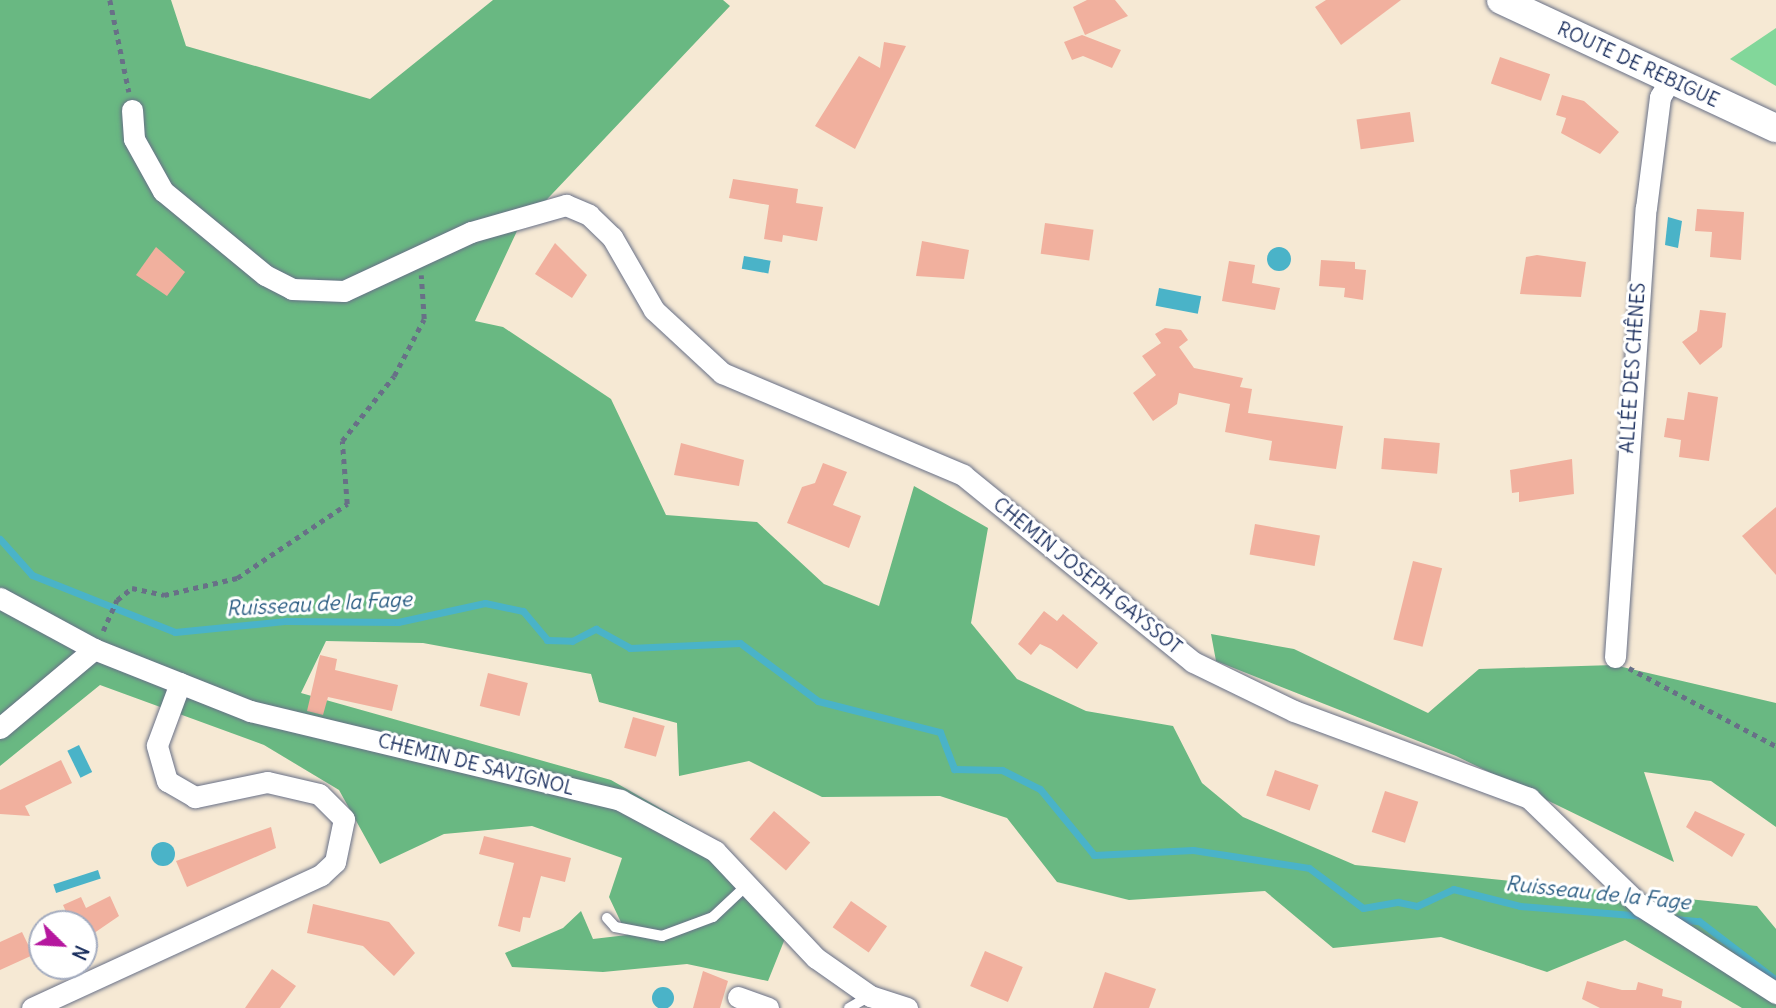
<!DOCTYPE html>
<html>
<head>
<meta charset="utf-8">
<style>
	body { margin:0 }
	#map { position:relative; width:1776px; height:1008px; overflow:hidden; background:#f6e9d4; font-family:Delius,sans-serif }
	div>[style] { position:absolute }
	.green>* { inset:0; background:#82d79a }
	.forest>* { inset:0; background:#69b882 }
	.water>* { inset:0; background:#4ab3c8; transform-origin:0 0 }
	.round { border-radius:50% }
	.stream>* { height:7px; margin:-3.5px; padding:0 3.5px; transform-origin:3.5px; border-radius:3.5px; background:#4ab3c8 }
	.building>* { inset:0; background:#f1b09e; transform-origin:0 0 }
	.path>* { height:4.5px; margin-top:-2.25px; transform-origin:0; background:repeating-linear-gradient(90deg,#687087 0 5px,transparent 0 10px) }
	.roads { filter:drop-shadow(0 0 2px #687087) drop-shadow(0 0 2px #687087) }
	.service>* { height:10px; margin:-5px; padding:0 5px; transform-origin:5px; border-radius:5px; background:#fff }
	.minor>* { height:21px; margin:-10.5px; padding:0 10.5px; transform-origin:10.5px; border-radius:10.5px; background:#fff }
	.tertiary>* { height:28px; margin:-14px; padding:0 14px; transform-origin:14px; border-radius:14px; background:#fff }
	span { translate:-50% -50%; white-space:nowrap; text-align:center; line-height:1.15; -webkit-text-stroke:6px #fff; paint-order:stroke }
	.street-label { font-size:19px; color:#1b2f5e }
	.water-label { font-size:21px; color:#2b5d83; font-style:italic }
	.north { position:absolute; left:28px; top:910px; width:70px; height:70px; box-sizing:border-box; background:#fff; border:2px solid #a4acbf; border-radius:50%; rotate:114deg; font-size:19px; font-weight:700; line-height:28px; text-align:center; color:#1b2f5e }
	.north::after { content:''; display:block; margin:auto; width:24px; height:32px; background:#b5179e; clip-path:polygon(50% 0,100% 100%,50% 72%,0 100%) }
</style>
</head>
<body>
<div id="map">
	<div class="green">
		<div style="clip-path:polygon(1776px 28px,1776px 86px,1730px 59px)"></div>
	</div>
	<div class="forest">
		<div style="clip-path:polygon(0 0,171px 0,186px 46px,370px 99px,493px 0,723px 0,730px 6px,517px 231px,475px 321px,503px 327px,611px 399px,666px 515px,757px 522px,824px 584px,879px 606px,914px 486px,988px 528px,971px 623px,1017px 679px,1086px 711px,1173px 726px,1202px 783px,1243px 817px,1355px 865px,1757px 906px,1776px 929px,1776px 1008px,1742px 1008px,1625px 940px,1547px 972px,1441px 937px,1333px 948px,1265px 891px,1129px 900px,1057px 882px,1007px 818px,940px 796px,822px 797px,749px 761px,679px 776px,677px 723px,599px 702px,591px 674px,423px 643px,326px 641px,301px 693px,611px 780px,693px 827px,786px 936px,768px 981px,687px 964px,603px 972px,512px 967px,505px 953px,563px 928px,581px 911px,593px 939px,627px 935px,609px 897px,622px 858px,532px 826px,444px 834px,380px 864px,339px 790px,264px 745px,100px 685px,0 766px)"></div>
		<div style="clip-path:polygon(1211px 634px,1294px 649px,1428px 713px,1479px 669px,1614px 665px,1776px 703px,1776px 827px,1711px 781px,1644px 772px,1674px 862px,1456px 756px,1216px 661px)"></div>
	</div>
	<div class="water">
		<div style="clip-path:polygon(1668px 217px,1682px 221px,1678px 248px,1665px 245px)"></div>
		<div class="round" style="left:1267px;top:247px;width:24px;height:24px"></div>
		<div style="left:744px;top:256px;width:27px;height:13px;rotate:10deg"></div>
		<div style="left:1159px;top:288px;width:43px;height:18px;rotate:11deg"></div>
		<div style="left:79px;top:745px;width:30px;height:13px;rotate:64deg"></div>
		<div class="round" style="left:151px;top:842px;width:24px;height:24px"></div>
		<div style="left:98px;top:870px;width:9px;height:47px;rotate:72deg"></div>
		<div class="round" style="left:652px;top:987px;width:22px;height:22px"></div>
	</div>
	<div class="stream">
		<div style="left:0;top:539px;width:48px;rotate:48.4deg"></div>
		<div style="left:32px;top:575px;width:154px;rotate:21.7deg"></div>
		<div style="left:175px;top:632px;width:112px;rotate:-5.7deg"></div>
		<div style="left:286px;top:621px;width:112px;rotate:0.5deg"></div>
		<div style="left:398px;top:622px;width:89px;rotate:-12.3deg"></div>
		<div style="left:485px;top:603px;width:39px;rotate:12deg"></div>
		<div style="left:523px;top:611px;width:38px;rotate:50deg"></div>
		<div style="left:547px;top:640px;width:25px;rotate:2deg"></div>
		<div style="left:572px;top:641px;width:27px;rotate:-27deg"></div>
		<div style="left:596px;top:629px;width:39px;rotate:29deg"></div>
		<div style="left:630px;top:648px;width:110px;rotate:-2.6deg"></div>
		<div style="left:740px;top:643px;width:97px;rotate:36.6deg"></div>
		<div style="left:818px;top:701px;width:126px;rotate:14.3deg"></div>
		<div style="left:940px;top:732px;width:40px;rotate:69deg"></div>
		<div style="left:954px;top:769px;width:48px;rotate:1.2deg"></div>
		<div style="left:1002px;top:770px;width:42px;rotate:26.6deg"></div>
		<div style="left:1040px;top:789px;width:85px;rotate:50.7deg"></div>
		<div style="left:1094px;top:855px;width:99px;rotate:-2.9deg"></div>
		<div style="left:1193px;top:850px;width:117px;rotate:8.8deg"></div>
		<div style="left:1309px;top:868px;width:67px;rotate:36.5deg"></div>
		<div style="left:1363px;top:908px;width:36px;rotate:-10deg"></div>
		<div style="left:1398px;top:902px;width:19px;rotate:12deg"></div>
		<div style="left:1417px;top:906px;width:40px;rotate:-25deg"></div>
		<div style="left:1453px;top:889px;width:69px;rotate:14.2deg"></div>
		<div style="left:1520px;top:906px;width:125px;rotate:4.6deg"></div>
		<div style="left:1674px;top:919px;width:25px;rotate:5deg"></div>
		<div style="left:1699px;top:921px;width:97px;rotate:37.5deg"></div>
	</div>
	<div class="building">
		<div style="clip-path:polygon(1087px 0,1115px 0,1128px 16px,1085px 35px,1073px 7px)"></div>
		<div style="clip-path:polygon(1326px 0,1401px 0,1341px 45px,1315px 7px)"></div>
		<div style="clip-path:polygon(1082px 35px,1121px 50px,1112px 68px,1083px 56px,1072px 60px,1064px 42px)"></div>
		<div style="clip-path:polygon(884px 42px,906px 46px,855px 149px,815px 126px,859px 56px,880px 68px)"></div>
		<div style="left:1500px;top:57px;width:53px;height:28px;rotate:19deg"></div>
		<div style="clip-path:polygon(1562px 95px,1584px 101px,1619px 132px,1600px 154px,1561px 133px,1566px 118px,1556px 115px)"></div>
		<div style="left:1410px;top:112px;width:30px;height:54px;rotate:82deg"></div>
		<div style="clip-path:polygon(733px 179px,798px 189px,796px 203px,823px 207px,817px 241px,783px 235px,782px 242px,764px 239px,769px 205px,729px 198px)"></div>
		<div style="clip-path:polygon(1697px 209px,1744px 212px,1741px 260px,1710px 257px,1712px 232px,1695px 231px)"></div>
		<div style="left:1045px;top:223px;width:49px;height:31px;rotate:8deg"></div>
		<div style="clip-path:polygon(922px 241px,969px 250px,964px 279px,916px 276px)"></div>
		<div style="clip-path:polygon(555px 243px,587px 275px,572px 298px,535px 274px)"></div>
		<div style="clip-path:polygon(156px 247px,185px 272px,167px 296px,136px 275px)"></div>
		<div style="clip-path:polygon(1537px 255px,1586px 262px,1581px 297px,1520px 294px,1526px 257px)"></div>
		<div style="clip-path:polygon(1321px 260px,1355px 262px,1355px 269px,1366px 270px,1363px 300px,1344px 297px,1345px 288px,1319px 286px)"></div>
		<div style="clip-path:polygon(1229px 261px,1255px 265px,1252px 283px,1280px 288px,1275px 310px,1222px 301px)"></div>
		<div style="clip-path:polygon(1700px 310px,1726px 313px,1722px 347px,1700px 365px,1682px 342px,1697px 331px)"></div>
		<div style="clip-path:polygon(1165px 328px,1181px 330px,1188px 340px,1179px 347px,1194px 368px,1243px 378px,1240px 387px,1252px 389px,1248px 413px,1343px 426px,1336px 469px,1269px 460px,1272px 441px,1225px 432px,1230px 404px,1179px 393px,1177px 404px,1153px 421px,1133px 393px,1156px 375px,1142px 356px,1161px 343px,1155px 334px)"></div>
		<div style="clip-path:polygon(1688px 392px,1718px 397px,1709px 461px,1679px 457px,1681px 440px,1664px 437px,1667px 418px,1684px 420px)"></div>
		<div style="left:1384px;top:438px;width:56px;height:31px;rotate:5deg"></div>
		<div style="clip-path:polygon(681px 443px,744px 460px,739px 486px,674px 475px)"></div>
		<div style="clip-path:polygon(1572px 459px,1574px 494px,1519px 502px,1519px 492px,1512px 493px,1510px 470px)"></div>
		<div style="clip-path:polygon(823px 463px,847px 472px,833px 505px,861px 516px,849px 548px,787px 523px,802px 487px,815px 483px)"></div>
		<div style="clip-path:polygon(1776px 507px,1776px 575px,1742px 536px)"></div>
		<div style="left:1255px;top:524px;width:66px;height:31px;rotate:10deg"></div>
		<div style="left:1413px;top:561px;width:30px;height:81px;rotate:14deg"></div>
		<div style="clip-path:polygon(1044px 611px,1057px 621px,1063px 614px,1098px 643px,1077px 669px,1051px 649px,1040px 644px,1031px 655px,1018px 644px)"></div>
		<div style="clip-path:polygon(320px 655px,337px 659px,335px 670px,398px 685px,392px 711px,328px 697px,323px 715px,307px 711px)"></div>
		<div style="left:488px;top:673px;width:41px;height:34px;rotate:14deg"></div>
		<div style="left:633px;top:717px;width:33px;height:32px;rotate:16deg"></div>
		<div style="clip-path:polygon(61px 760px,72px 783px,25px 806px,30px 816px,0 814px,0 790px)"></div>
		<div style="left:1275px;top:770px;width:46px;height:27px;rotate:19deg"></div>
		<div style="left:1385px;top:791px;width:35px;height:43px;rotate:18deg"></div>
		<div style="left:774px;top:811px;width:48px;height:37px;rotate:41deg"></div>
		<div style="clip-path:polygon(1695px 811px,1745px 834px,1732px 857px,1686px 827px)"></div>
		<div style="clip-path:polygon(271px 827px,276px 848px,187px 887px,176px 861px)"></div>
		<div style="clip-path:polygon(484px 836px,571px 858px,565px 882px,541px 876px,530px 918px,523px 917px,520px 932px,498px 926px,514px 863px,479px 854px)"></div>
		<div style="clip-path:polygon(110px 896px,119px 916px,84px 940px,84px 924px,52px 924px,68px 916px,63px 905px,81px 897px,86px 908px)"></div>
		<div style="left:851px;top:901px;width:44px;height:32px;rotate:35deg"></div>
		<div style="clip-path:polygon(313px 904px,389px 922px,415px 953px,394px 976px,363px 946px,307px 933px)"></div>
		<div style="clip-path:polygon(22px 932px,33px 955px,0 970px,0 942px)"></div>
		<div style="left:985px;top:951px;width:41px;height:38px;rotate:23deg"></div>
		<div style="clip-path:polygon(272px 969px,296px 986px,280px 1008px,245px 1008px)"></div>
		<div style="clip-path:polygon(703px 971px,728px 981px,720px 1008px,693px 1008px)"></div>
		<div style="clip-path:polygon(1105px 972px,1156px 989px,1149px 1008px,1093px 1008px)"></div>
		<div style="clip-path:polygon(1587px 981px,1622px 990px,1636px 990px,1638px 982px,1663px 989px,1662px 996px,1682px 1001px,1681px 1008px,1600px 1008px,1582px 999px)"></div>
	</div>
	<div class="path">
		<div style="left:110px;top:0;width:94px;rotate:78.3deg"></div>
		<div style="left:103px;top:631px;width:34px;rotate:-66deg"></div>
		<div style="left:117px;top:600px;width:19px;rotate:-39deg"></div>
		<div style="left:132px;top:588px;width:33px;rotate:12deg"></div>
		<div style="left:164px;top:595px;width:75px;rotate:-13.1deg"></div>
		<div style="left:237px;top:578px;width:133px;rotate:-33.9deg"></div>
		<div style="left:347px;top:504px;width:63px;rotate:-94.5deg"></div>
		<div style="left:342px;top:441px;width:83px;rotate:-51.3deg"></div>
		<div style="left:394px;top:376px;width:64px;rotate:-62.2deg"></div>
		<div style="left:424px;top:319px;width:44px;rotate:-93.9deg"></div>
		<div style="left:1629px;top:668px;width:166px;rotate:28deg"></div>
	</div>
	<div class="roads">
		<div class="service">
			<div style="left:607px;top:918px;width:12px;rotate:48deg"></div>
			<div style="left:615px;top:927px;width:48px;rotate:10.8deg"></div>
			<div style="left:662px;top:936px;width:54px;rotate:-20.4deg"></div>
			<div style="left:713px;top:917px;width:47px;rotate:-43.3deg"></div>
			<div style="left:849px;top:1008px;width:24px;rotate:-30deg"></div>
		</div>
		<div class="minor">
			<div style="left:132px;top:110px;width:29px;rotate:86deg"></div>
			<div style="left:134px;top:139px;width:60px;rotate:60.9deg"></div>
			<div style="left:163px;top:191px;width:132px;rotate:39.5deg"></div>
			<div style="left:265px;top:275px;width:30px;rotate:27deg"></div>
			<div style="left:292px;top:289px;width:52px;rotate:2.2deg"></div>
			<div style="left:344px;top:291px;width:140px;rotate:-24.9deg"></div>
			<div style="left:471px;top:232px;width:99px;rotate:-15.9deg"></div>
			<div style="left:566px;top:205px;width:25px;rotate:23deg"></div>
			<div style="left:589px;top:215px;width:32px;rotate:44deg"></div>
			<div style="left:612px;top:237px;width:84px;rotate:60.1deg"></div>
			<div style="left:654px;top:310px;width:93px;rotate:42.8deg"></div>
			<div style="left:722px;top:373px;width:262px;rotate:22.9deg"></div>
			<div style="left:963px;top:475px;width:296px;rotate:39.1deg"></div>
			<div style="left:1193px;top:662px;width:112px;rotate:25.9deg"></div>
			<div style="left:1294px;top:711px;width:251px;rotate:20.3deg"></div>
			<div style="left:1529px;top:798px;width:156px;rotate:44deg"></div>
			<div style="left:1641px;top:906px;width:161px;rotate:32.8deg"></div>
			<div style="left:0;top:598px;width:107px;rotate:28.5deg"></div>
			<div style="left:94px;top:649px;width:168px;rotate:21.7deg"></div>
			<div style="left:250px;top:711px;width:381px;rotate:13.5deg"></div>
			<div style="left:620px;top:800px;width:108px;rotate:28.2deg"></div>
			<div style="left:715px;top:851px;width:147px;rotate:46.7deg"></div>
			<div style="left:816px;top:958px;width:66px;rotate:35.1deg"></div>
			<div style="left:870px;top:996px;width:39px;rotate:18deg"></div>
			<div style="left:1615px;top:657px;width:450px;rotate:-86.1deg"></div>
			<div style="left:1646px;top:208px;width:112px;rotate:-82.8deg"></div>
			<div style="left:1660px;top:97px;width:17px;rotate:-59deg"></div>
			<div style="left:0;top:728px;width:123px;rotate:-40deg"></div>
			<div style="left:738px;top:997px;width:32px;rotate:20deg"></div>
			<div style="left:32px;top:1008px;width:318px;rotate:-24.7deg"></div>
			<div style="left:321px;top:875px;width:19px;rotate:-43deg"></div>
			<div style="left:335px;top:862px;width:44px;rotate:-78.2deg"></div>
			<div style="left:344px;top:819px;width:35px;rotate:-135deg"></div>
			<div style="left:319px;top:794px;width:53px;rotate:-167deg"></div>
			<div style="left:267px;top:782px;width:74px;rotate:168.2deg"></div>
			<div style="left:195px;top:797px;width:32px;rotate:-150deg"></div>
			<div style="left:167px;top:781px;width:37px;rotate:-106deg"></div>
			<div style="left:157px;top:745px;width:66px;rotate:-69.6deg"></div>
		</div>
		<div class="tertiary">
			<div style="left:1501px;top:0;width:303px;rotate:25deg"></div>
		</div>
	</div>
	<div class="street-label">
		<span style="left:1638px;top:65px;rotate:25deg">ROUTE DE REBIGUE</span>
		<span style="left:1633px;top:368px;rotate:-86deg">ALLÉE DES CHÊNES</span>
		<span style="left:1087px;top:576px;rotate:39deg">CHEMIN JOSEPH GAYSSOT</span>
		<span style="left:476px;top:765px;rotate:14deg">CHEMIN DE SAVIGNOL</span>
	</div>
	<div class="water-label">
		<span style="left:319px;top:604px;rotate:-3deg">Ruisseau de la Fage</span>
		<span style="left:1598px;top:893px;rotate:6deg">Ruisseau de la Fage</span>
	</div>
	<div class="north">N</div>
</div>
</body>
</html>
